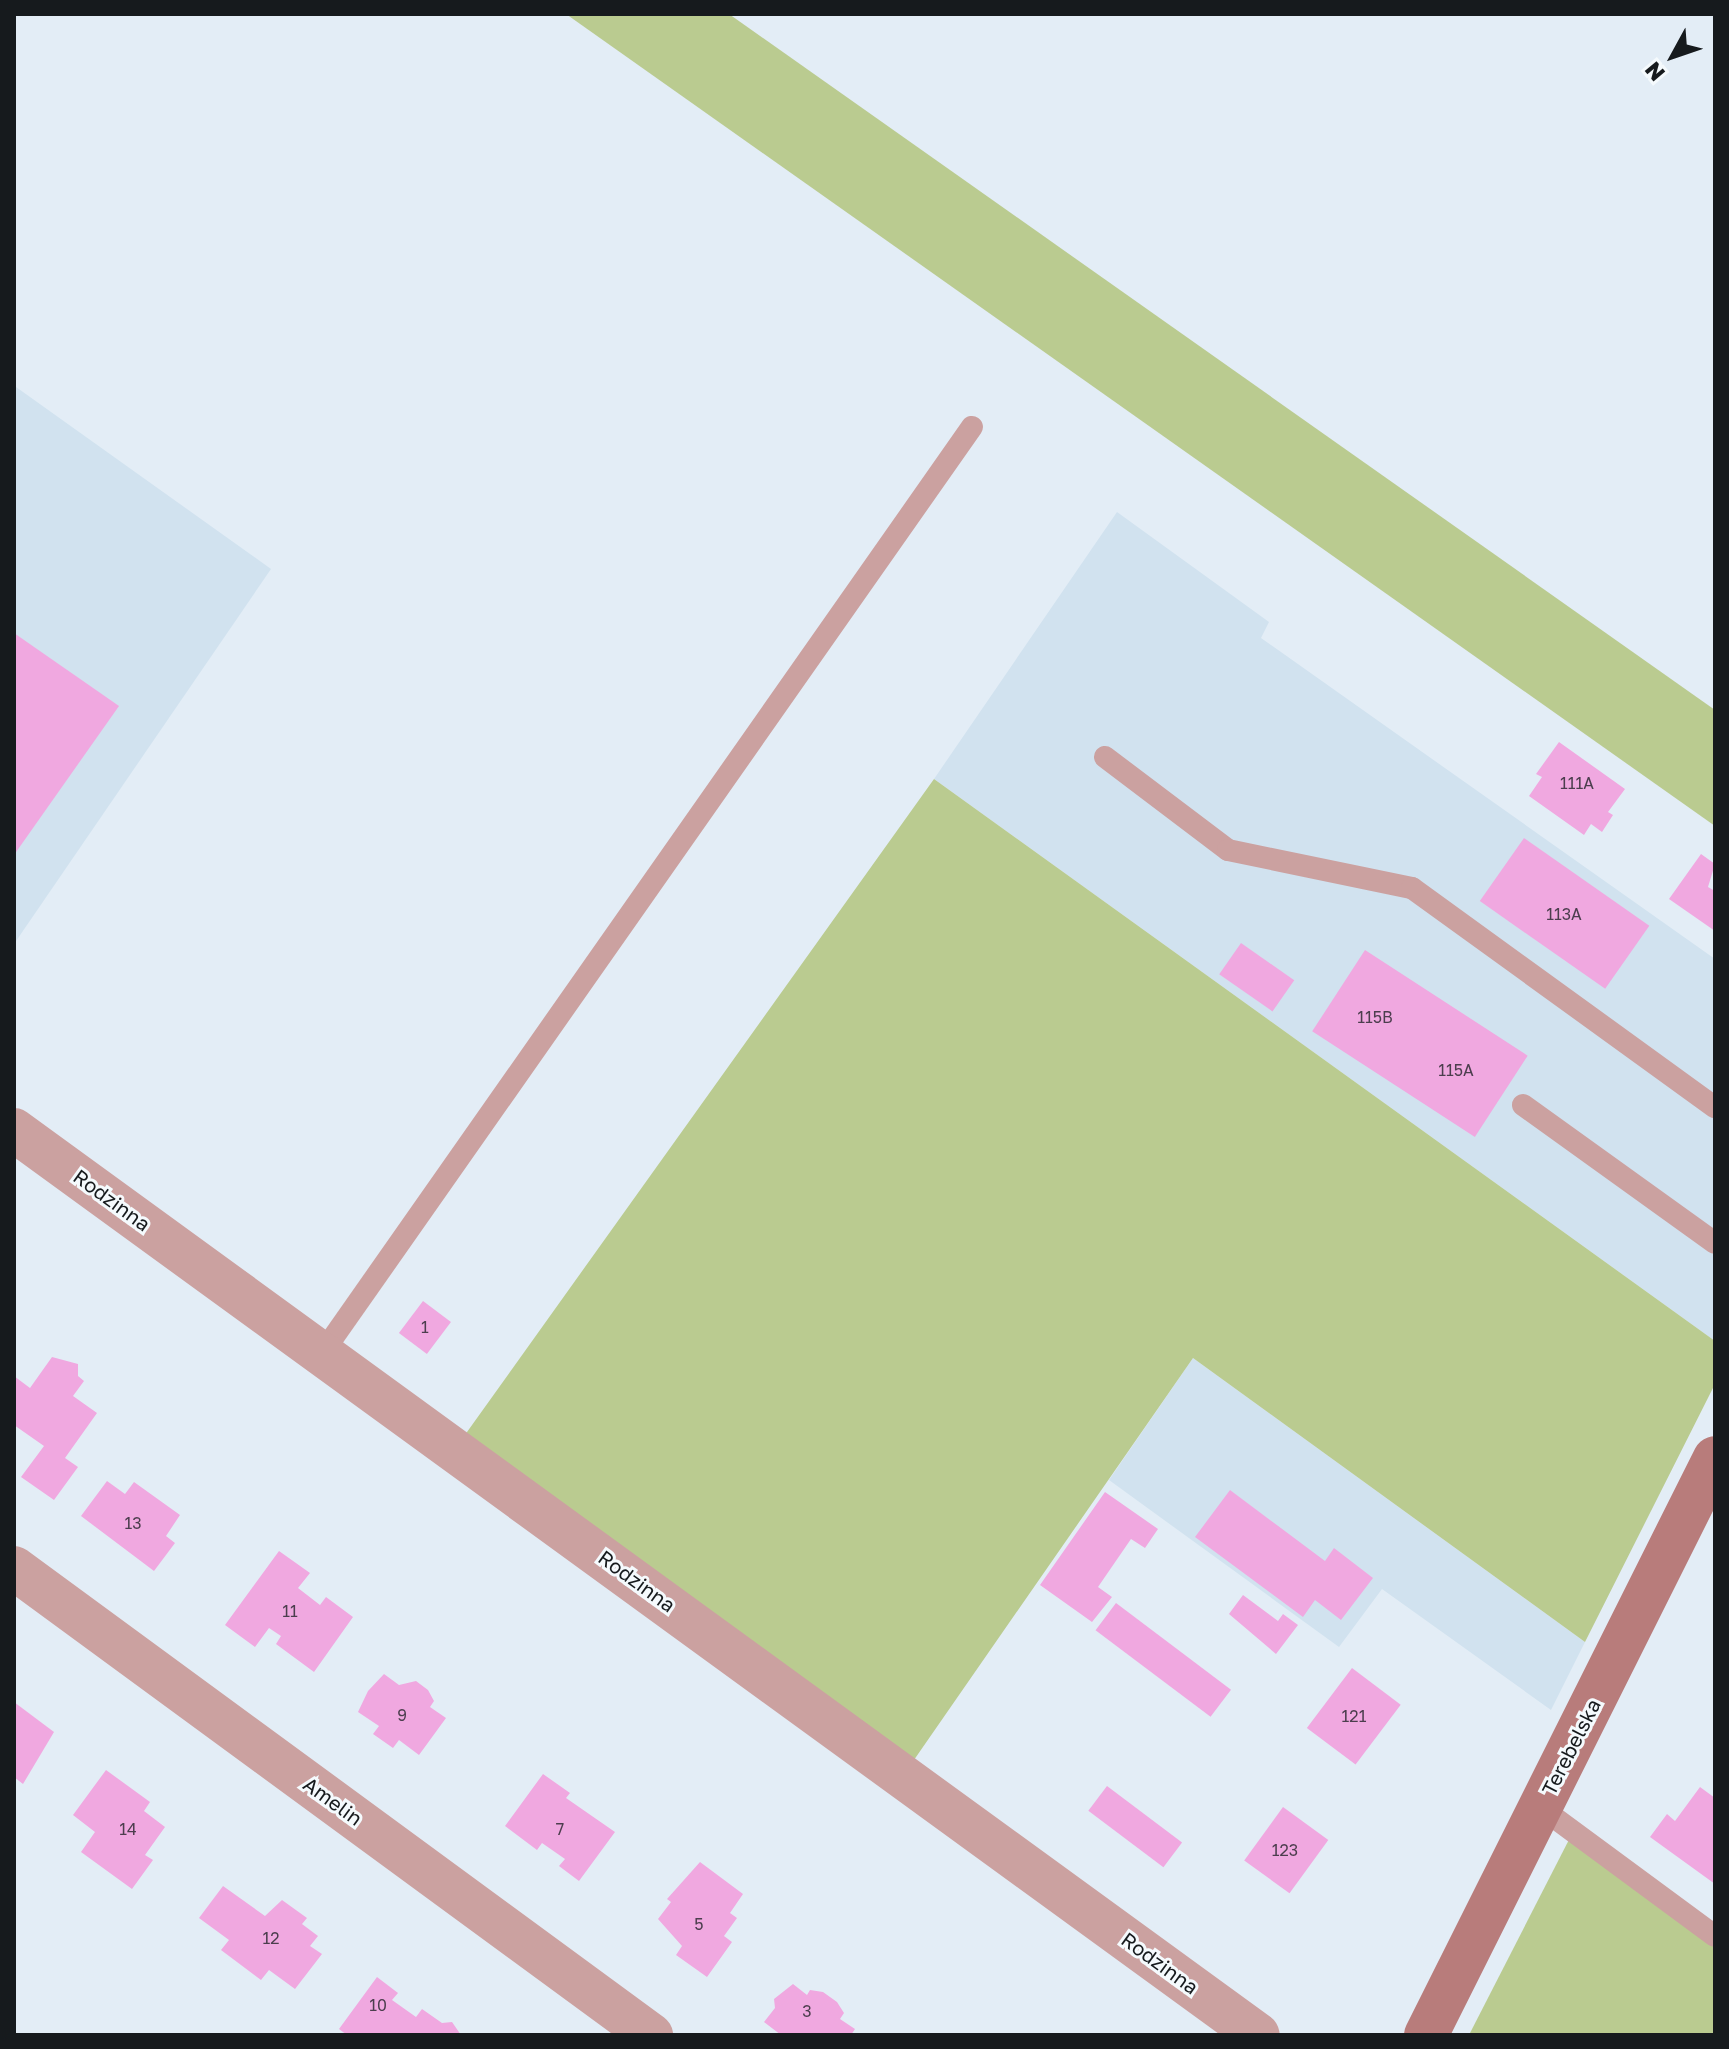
<!DOCTYPE html>
<html>
<head>
<meta charset="utf-8">
<style>
	body { margin:0 }
	#map { position:relative; width:1729px; height:2049px; overflow:hidden; background:#e3edf6; font-family:"Golos Text",sans-serif }
	div>[style] { position:absolute }
	.built>* { inset:0; background:#d1e2ef }
	.green>* { inset:0; background:#bacb90 }
	.building>* { inset:0; background:#f0a8e0; transform-origin:0 0 }
	.lane>* { height:22px; margin:-11px; padding:0 11px; transform-origin:11px; border-radius:11px; background:#cba1a0 }
	.street>* { height:44px; margin:-22px; padding:0 22px; transform-origin:22px; border-radius:22px; background:#cba1a0 }
	.secondary>* { height:44px; margin:-22px; padding:0 22px; transform-origin:22px; border-radius:22px; background:#b87c7b }
	span { translate:-50% -50%; white-space:nowrap; text-align:center; line-height:1.15; -webkit-text-stroke:6px #f5fafd; paint-order:stroke }
	.number-label { font-size:16px; color:#4c3e4e }
	.number-label span { -webkit-text-stroke-width:0 }
	.street-label { font-size:20px; color:#161a1d }
	.frame { position:absolute; inset:0; border:16px solid #161a1d; pointer-events:none }
	.north { position:absolute; left:1633px; top:16px; width:80px; height:80px; -webkit-text-stroke:6px #f5fafd; paint-order:stroke; rotate:230deg; font-size:22px; font-weight:700; line-height:32px; text-align:center; color:#161a1d }
	.north::after { content:''; display:block; margin:auto; width:28px; height:36px; background:#161a1d; clip-path:polygon(50% 0,100% 100%,50% 72%,0 100%) }
</style>
</head>
<body>
<div id="map">
	<div class="built">
		<div style="clip-path:polygon(16px 387px,271px 569px,14px 944px,14px 389px)"></div>
		<div style="clip-path:polygon(1117px 512px,1269px 622px,1261px 638px,1715px 959px,1715px 1341px,934px 779px)"></div>
		<div style="clip-path:polygon(1193px 1358px,1585px 1642px,1551px 1710px,1382px 1589px,1339px 1647px,1109px 1480px)"></div>
	</div>
	<div class="green">
		<div style="clip-path:polygon(566px 14px,729px 14px,1715px 710px,1715px 826px)"></div>
		<div style="clip-path:polygon(934px 779px,1715px 1341px,1715px 1384px,1585px 1642px,1193px 1358px,907px 1770px,462px 1439px)"></div>
		<div style="clip-path:polygon(1576px 1826px,1715px 1925px,1715px 2035px,1469px 2035px)"></div>
	</div>
	<div class="building">
		<div style="clip-path:polygon(14px 633px,119px 706px,14px 855px)"></div>
		<div style="clip-path:polygon(1559px 742px,1625px 789px,1608px 812px,1613px 815px,1602px 832px,1591px 824px,1584px 835px,1529px 796px,1542px 777px,1536px 774px)"></div>
		<div style="left:1524px;top:838px;width:153px;height:77px;rotate:35deg"></div>
		<div style="clip-path:polygon(1701px 854px,1715px 864px,1708px 887px,1715px 891px,1715px 931px,1669px 899px)"></div>
		<div style="left:1241px;top:943px;width:65px;height:38px;rotate:35deg"></div>
		<div style="left:1365px;top:950px;width:194px;height:97px;rotate:33deg"></div>
		<div style="left:423px;top:1301px;width:35px;height:40px;rotate:37deg"></div>
		<div style="clip-path:polygon(52px 1357px,78px 1364px,78px 1376px,84px 1381px,73px 1396px,97px 1413px,65px 1458px,78px 1467px,54px 1500px,21px 1477px,44px 1446px,14px 1425px,14px 1376px,30px 1388px)"></div>
		<div style="clip-path:polygon(107px 1481px,125px 1494px,134px 1482px,180px 1515px,166px 1536px,175px 1543px,154px 1571px,81px 1516px)"></div>
		<div style="clip-path:polygon(1230px 1490px,1325px 1561px,1334px 1548px,1373px 1578px,1341px 1620px,1315px 1600px,1303px 1617px,1195px 1537px)"></div>
		<div style="clip-path:polygon(1105px 1492px,1158px 1529px,1145px 1548px,1131px 1539px,1098px 1587px,1112px 1597px,1092px 1622px,1040px 1585px)"></div>
		<div style="clip-path:polygon(279px 1551px,310px 1573px,298px 1588px,320px 1605px,326px 1597px,353px 1617px,314px 1672px,276px 1644px,281px 1636px,269px 1628px,255px 1647px,225px 1625px)"></div>
		<div style="clip-path:polygon(1243px 1595px,1278px 1621px,1283px 1614px,1298px 1625px,1276px 1654px,1229px 1614px)"></div>
		<div style="left:1116px;top:1603px;width:144px;height:34px;rotate:37deg"></div>
		<div style="left:1352px;top:1668px;width:61px;height:75px;rotate:37deg"></div>
		<div style="clip-path:polygon(384px 1674px,399px 1685px,416px 1681px,428px 1690px,434px 1701px,430px 1707px,446px 1718px,419px 1755px,399px 1740px,393px 1748px,373px 1734px,379px 1726px,358px 1712px,368px 1691px)"></div>
		<div style="clip-path:polygon(14px 1702px,54px 1732px,23px 1784px,14px 1777px)"></div>
		<div style="clip-path:polygon(106px 1770px,150px 1802px,144px 1811px,165px 1827px,145px 1855px,153px 1860px,132px 1889px,81px 1852px,95px 1832px,73px 1815px)"></div>
		<div style="clip-path:polygon(543px 1774px,570px 1793px,566px 1798px,615px 1832px,579px 1881px,559px 1866px,565px 1859px,542px 1843px,537px 1850px,505px 1826px)"></div>
		<div style="left:1107px;top:1786px;width:94px;height:31px;rotate:37deg"></div>
		<div style="clip-path:polygon(1700px 1787px,1715px 1798px,1715px 1884px,1650px 1837px,1667px 1814px,1675px 1821px)"></div>
		<div style="left:1283px;top:1807px;width:56px;height:66px;rotate:36deg"></div>
		<div style="clip-path:polygon(700px 1862px,743px 1894px,730px 1913px,737px 1918px,724px 1936px,732px 1942px,707px 1977px,676px 1955px,682px 1946px,658px 1919px,671px 1902px,667px 1899px)"></div>
		<div style="clip-path:polygon(223px 1886px,265px 1916px,282px 1900px,307px 1918px,302px 1924px,318px 1936px,310px 1946px,322px 1954px,295px 1989px,269px 1970px,261px 1980px,221px 1950px,229px 1940px,199px 1918px)"></div>
		<div style="clip-path:polygon(377px 1977px,398px 1993px,392px 2000px,416px 2017px,422px 2009px,442px 2023px,452px 2022px,461px 2035px,347px 2035px,339px 2029px)"></div>
		<div style="clip-path:polygon(793px 1984px,807px 1995px,810px 1990px,823px 1992px,837px 2002px,844px 2013px,840px 2019px,855px 2029px,851px 2035px,781px 2035px,764px 2022px,775px 2008px,774px 1999px)"></div>
	</div>
	<div class="lane">
		<div style="left:1105px;top:757px;width:154px;rotate:37.1deg"></div>
		<div style="left:1228px;top:850px;width:188px;rotate:11.7deg"></div>
		<div style="left:1412px;top:888px;width:374px;rotate:35.9deg"></div>
		<div style="left:1523px;top:1105px;width:236px;rotate:35.7deg"></div>
		<div style="left:323px;top:1352px;width:1130px;rotate:-54.95deg"></div>
		<div style="left:1540px;top:1807px;width:217px;rotate:36.4deg"></div>
	</div>
	<div class="street">
		<div style="left:14px;top:1130px;width:1538px;rotate:36.04deg"></div>
		<div style="left:14px;top:1568px;width:790px;rotate:36.25deg"></div>
	</div>
	<div class="secondary">
		<div style="left:1426px;top:2035px;width:645px;rotate:-63.4deg"></div>
	</div>
	<div class="number-label">
		<span style="left:1577px;top:783px">111A</span>
		<span style="left:1564px;top:914px">113A</span>
		<span style="left:1375px;top:1017px">115B</span>
		<span style="left:1456px;top:1070px">115A</span>
		<span style="left:425px;top:1327px">1</span>
		<span style="left:133px;top:1523px">13</span>
		<span style="left:290px;top:1611px">11</span>
		<span style="left:402px;top:1715px">9</span>
		<span style="left:1354px;top:1716px">121</span>
		<span style="left:128px;top:1829px">14</span>
		<span style="left:560px;top:1829px">7</span>
		<span style="left:1285px;top:1850px">123</span>
		<span style="left:699px;top:1924px">5</span>
		<span style="left:271px;top:1938px">12</span>
		<span style="left:378px;top:2005px">10</span>
		<span style="left:807px;top:2011px">3</span>
	</div>
	<div class="street-label">
		<span style="left:112px;top:1200px;rotate:36deg">Rodzinna</span>
		<span style="left:637px;top:1581px;rotate:36deg">Rodzinna</span>
		<span style="left:1571px;top:1747px;rotate:-63deg">Terebelska</span>
		<span style="left:333px;top:1801px;rotate:36deg">Amelin</span>
		<span style="left:1160px;top:1963px;rotate:36deg">Rodzinna</span>
	</div>
	<div class="frame"></div>
	<div class="north">N</div>
</div>
</body>
</html>
